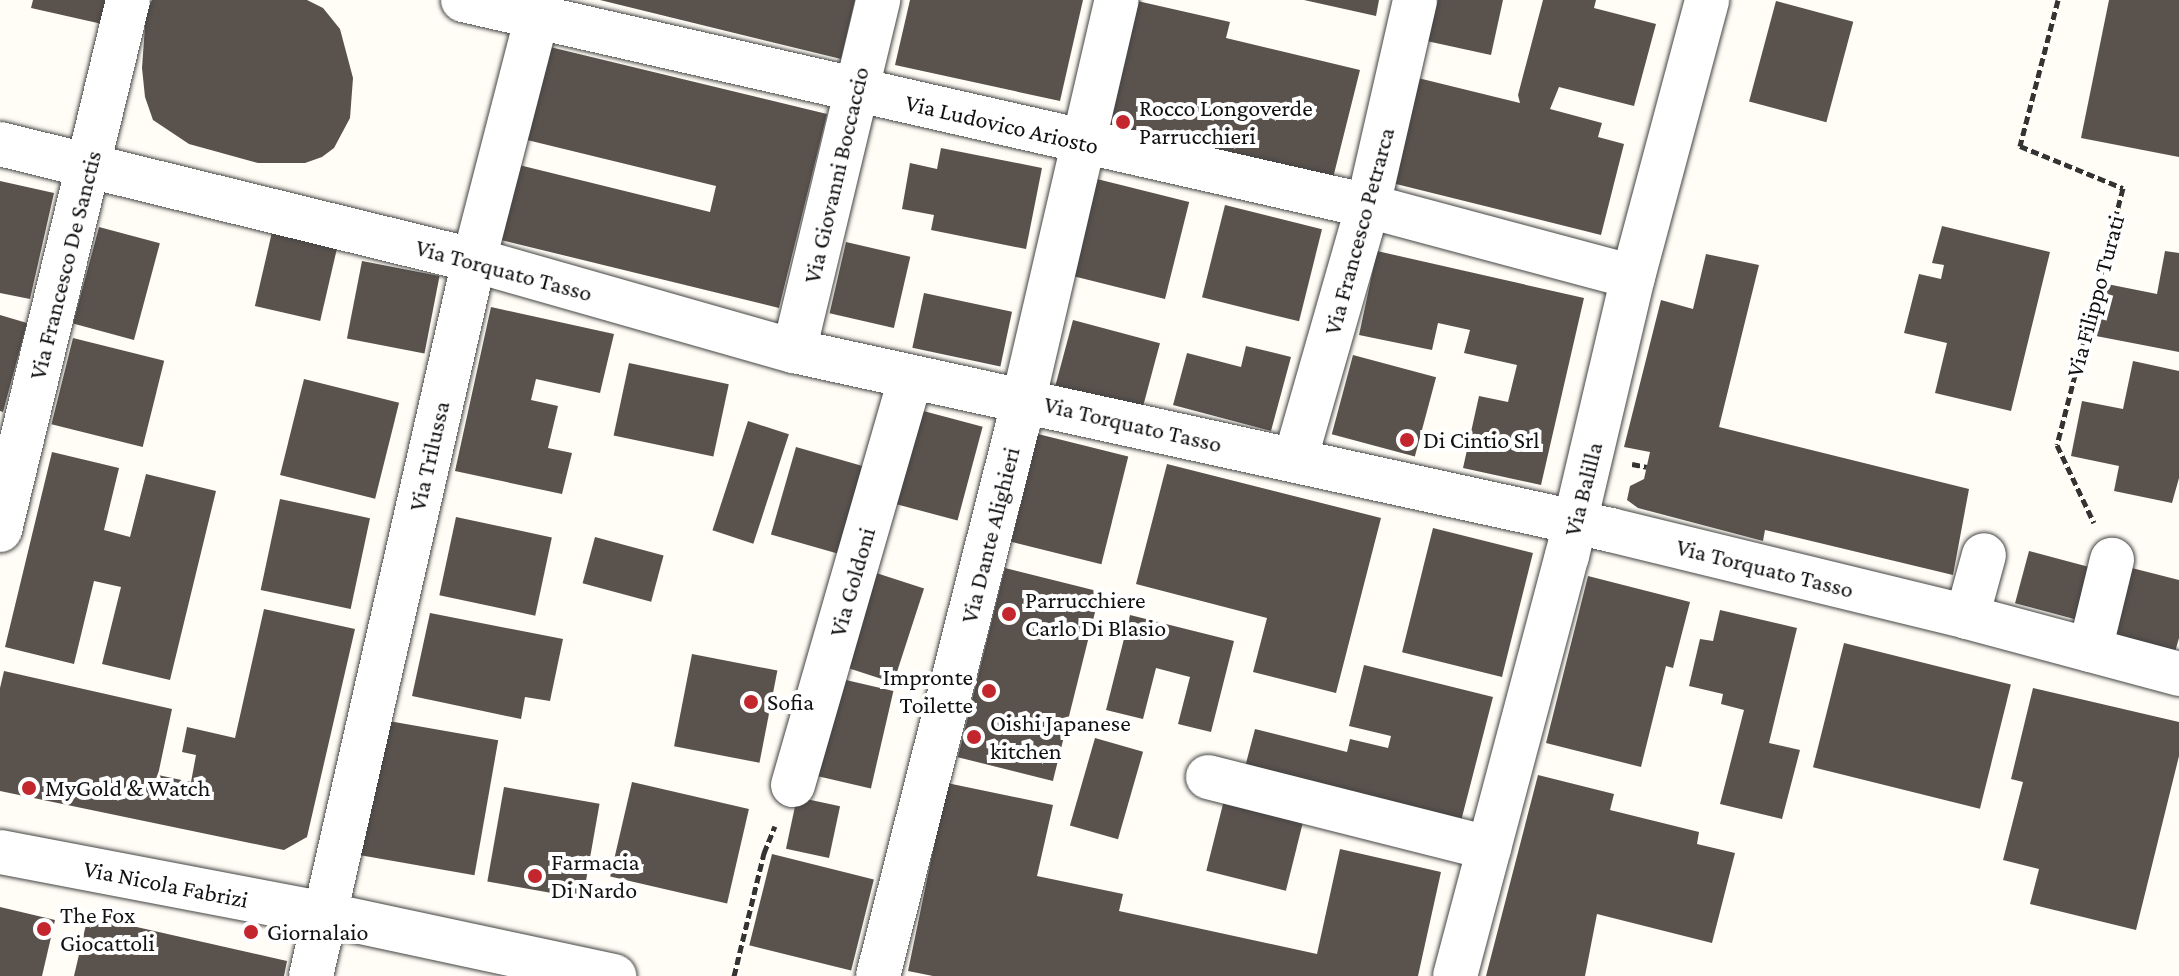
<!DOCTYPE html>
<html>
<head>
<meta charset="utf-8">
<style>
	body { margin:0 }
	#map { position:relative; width:2179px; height:976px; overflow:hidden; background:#fffdf5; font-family:"Crimson Pro",serif }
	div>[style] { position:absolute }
	.building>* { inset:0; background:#5a524d; transform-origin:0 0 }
	.path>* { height:5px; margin-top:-2.5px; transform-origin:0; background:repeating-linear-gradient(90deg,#333 0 8px,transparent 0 12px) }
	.roads { filter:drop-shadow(0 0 2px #444) drop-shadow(0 0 2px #444) }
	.minor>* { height:44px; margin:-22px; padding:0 22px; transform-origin:22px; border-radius:22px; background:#fff }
	.dots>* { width:22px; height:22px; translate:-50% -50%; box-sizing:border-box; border:4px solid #fff; border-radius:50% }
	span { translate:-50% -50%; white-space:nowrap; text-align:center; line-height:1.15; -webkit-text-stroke:8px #fff; paint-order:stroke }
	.poi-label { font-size:24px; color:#111 }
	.left { translate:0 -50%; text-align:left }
	.right { translate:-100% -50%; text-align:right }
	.street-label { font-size:24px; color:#111 }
</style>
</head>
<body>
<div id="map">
	<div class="building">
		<div style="clip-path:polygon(33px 0,117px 0,111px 26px,31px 8px)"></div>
		<div style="clip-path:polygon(152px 0,307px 0,323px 8px,340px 29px,353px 78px,350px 118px,334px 148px,322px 157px,305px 163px,258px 163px,189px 144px,153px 120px,145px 97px,142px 68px,146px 12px)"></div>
		<div style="clip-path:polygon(600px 0,855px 0,841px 59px)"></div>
		<div style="clip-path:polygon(910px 0,1083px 0,1060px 101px,895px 65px)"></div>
		<div style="clip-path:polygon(1133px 0,1230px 22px,1226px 38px,1360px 70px,1332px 182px,1102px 125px)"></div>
		<div style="clip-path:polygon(1304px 0,1379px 0,1376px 16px)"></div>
		<div style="clip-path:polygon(1431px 0,1503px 0,1491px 55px,1422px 40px)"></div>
		<div style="clip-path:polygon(1543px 0,1596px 0,1594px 8px,1656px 24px,1634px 106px,1559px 87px,1550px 109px,1602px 123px,1598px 137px,1624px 144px,1601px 235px,1392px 183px,1418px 78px,1520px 103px,1518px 95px)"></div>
		<div style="clip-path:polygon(2109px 0,2179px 0,2179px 157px,2081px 138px)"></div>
		<div style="left:1776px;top:1px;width:80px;height:104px;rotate:15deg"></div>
		<div style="clip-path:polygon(546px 46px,827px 114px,779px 308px,497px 239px,515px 164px,710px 212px,716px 186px,523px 139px)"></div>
		<div style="clip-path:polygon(941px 148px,1042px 168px,1026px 249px,931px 230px,934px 215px,902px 209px,910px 163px,937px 169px)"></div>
		<div style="left:1097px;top:179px;width:95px;height:100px;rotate:14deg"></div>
		<div style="clip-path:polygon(0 181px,54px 193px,30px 299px,0 293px)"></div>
		<div style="left:1225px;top:205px;width:100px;height:95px;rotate:14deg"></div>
		<div style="clip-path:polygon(1942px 226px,2050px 252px,2011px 411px,1935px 393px,1947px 343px,1904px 333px,1919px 274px,1941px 279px,1944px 265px,1932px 263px)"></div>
		<div style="left:99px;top:227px;width:63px;height:100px;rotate:15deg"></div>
		<div style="left:272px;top:232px;width:67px;height:76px;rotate:13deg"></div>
		<div style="left:846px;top:242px;width:66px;height:73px;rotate:13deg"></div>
		<div style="clip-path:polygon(1377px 251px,1584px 298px,1541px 485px,1463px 468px,1479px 396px,1508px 402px,1517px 365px,1464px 353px,1470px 330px,1438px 323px,1432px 350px,1359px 335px)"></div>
		<div style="clip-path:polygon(2165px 251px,2179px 253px,2179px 352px,2096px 336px,2107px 284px,2157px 294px)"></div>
		<div style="clip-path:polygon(1706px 254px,1759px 265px,1719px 427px,1969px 489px,1953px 575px,1765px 530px,1763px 541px,1638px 508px,1627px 500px,1630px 486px,1644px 479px,1650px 452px,1624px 447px,1661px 300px,1693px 309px)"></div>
		<div style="left:362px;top:261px;width:79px;height:79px;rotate:11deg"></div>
		<div style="left:924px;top:293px;width:90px;height:56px;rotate:12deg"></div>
		<div style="clip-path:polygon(491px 307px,614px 334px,600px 393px,536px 379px,531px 400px,558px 406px,548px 448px,572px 453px,562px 494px,455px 471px)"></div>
		<div style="clip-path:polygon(0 315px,27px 323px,3px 412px,0 411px)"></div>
		<div style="left:1073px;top:320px;width:90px;height:70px;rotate:15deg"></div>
		<div style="left:73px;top:338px;width:94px;height:89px;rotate:14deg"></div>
		<div style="clip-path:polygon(1246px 346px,1291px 357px,1271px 431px,1173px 405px,1187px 353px,1241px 367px)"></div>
		<div style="left:1353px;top:355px;width:86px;height:82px;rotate:15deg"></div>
		<div style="clip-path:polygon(2133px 361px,2179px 371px,2179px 478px,2172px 503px,2114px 491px,2119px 466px,2071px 456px,2082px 401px,2123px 409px)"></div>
		<div style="left:629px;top:363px;width:102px;height:74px;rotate:12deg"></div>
		<div style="left:304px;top:379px;width:98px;height:99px;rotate:14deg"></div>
		<div style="left:916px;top:409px;width:69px;height:97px;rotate:15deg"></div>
		<div style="left:748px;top:421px;width:43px;height:115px;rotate:18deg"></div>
		<div style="left:1038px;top:434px;width:93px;height:111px;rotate:14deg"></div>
		<div style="left:796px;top:447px;width:82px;height:91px;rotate:16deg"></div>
		<div style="clip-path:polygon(52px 452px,119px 468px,104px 530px,130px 537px,146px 474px,216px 491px,170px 680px,102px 664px,121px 587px,94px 581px,74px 664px,5px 647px)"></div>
		<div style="clip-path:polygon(1167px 464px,1381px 518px,1336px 693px,1253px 672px,1267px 618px,1136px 584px)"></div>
		<div style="left:280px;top:499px;width:92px;height:93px;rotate:12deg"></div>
		<div style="left:456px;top:517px;width:98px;height:80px;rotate:12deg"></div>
		<div style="left:1433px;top:528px;width:103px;height:128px;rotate:14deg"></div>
		<div style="left:595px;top:537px;width:71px;height:48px;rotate:15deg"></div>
		<div style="left:2029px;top:551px;width:69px;height:54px;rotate:15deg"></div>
		<div style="clip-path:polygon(2124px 566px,2179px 580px,2179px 638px,2175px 652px,2107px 635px)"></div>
		<div style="left:1005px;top:568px;width:98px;height:195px;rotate:14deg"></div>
		<div style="left:867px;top:570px;width:60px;height:99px;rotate:18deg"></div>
		<div style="clip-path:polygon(1588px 576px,1690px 602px,1673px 668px,1666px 666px,1641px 767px,1546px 743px)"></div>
		<div style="clip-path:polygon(264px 609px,355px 629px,307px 837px,284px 850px,0 791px,0 688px,4px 671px,172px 709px,158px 775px,191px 782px,196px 755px,182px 752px,187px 727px,235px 738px)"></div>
		<div style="clip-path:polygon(1720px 610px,1797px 628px,1769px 743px,1800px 750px,1782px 819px,1720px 804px,1744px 710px,1721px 704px,1723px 694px,1689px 686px,1700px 639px,1713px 641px)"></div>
		<div style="clip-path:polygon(430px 613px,563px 639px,550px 701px,525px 697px,521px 719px,412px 696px)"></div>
		<div style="clip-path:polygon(1130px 615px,1234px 641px,1211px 732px,1178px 724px,1190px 677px,1156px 668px,1143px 719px,1106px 710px)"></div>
		<div style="left:1844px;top:643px;width:172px;height:128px;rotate:14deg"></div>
		<div style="left:692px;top:654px;width:87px;height:94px;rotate:11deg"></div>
		<div style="clip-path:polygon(1364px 665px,1493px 697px,1460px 825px,1244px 771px,1255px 729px,1347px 752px,1350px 739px,1388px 748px,1391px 736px,1349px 726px)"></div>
		<div style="left:833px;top:677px;width:62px;height:100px;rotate:13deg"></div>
		<div style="clip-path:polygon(2033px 688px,2179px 722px,2179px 756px,2136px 930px,2030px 904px,2039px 869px,2003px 860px,2023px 782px,2011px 779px)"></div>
		<div style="left:383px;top:720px;width:117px;height:137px;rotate:10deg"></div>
		<div style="left:1095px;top:738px;width:50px;height:91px;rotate:16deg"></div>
		<div style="clip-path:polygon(1538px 775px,1614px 794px,1610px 810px,1699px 832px,1697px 844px,1735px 853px,1712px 943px,1597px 914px,1585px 976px,1486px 976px)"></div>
		<div style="left:632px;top:782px;width:120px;height:97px;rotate:13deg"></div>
		<div style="clip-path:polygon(947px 783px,1053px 805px,1037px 876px,1123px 894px,1119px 911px,1317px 954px,1340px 849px,1441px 872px,1418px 976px,933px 976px,908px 971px)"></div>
		<div style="left:504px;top:787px;width:97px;height:96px;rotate:10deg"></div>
		<div style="left:797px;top:797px;width:44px;height:53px;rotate:12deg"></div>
		<div style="left:1224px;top:800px;width:82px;height:73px;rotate:14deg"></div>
		<div style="left:772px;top:854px;width:105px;height:94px;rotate:14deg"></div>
		<div style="clip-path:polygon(0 907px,55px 920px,42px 976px,0 976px)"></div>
		<div style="clip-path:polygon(88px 916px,287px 961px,284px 976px,74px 976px)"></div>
	</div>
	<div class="path">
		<div style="left:2058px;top:0;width:151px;rotate:104.6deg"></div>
		<div style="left:2020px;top:146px;width:111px;rotate:22.2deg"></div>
		<div style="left:2123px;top:188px;width:265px;rotate:104.4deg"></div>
		<div style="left:2057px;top:445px;width:86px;rotate:64.6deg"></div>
		<div style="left:1632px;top:464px;width:15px;rotate:11deg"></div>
		<div style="left:734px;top:976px;width:127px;rotate:-76.3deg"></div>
		<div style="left:764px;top:853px;width:29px;rotate:-68deg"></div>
	</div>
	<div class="roads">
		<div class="minor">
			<div style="left:463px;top:0;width:928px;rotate:12.82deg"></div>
			<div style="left:1368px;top:206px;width:274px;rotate:15deg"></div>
			<div style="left:0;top:144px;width:488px;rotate:13.8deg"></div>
			<div style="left:474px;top:260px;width:333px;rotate:15.9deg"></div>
			<div style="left:794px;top:351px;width:836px;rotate:12.36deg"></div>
			<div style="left:1611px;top:530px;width:366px;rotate:13.7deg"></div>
			<div style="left:1967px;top:617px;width:220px;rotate:15deg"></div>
			<div style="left:794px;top:351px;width:361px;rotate:-76.5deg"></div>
			<div style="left:1295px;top:460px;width:264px;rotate:-74deg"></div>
			<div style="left:1368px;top:206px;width:211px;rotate:-77.1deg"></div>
			<div style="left:0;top:530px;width:545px;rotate:-76.42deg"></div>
			<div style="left:1967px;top:617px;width:64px;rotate:-74.7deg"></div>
			<div style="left:2090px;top:650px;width:93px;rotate:-76.3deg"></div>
			<div style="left:1208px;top:777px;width:290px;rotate:14.2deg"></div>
			<div style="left:793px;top:785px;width:423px;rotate:-73.9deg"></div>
			<div style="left:0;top:852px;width:330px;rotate:10.8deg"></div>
			<div style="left:324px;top:914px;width:297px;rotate:12.1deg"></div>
			<div style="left:311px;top:976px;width:734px;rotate:-77.17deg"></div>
			<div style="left:474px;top:260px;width:268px;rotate:-75.5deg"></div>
			<div style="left:878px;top:976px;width:569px;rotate:-75.77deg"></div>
			<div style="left:1018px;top:424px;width:435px;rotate:-76.9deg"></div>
			<div style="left:1455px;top:976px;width:435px;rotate:-75.1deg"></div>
			<div style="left:1567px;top:556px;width:287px;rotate:-76.7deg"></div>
			<div style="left:1633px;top:277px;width:287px;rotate:-75deg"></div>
		</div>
	</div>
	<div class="dots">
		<div style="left:1123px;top:122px;background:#c4262e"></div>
		<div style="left:1407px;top:440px;background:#c4262e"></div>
		<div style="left:1009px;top:614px;background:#c4262e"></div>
		<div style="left:989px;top:691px;background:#c4262e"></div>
		<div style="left:751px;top:702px;background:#c4262e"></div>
		<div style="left:974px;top:737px;background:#c4262e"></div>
		<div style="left:29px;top:788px;background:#c4262e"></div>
		<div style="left:535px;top:876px;background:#c4262e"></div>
		<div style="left:44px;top:929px;background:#c4262e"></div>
		<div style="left:251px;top:932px;background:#c4262e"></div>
	</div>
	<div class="poi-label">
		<span class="left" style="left:1139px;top:122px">Rocco Longoverde<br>Parrucchieri</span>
		<span class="left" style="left:1423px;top:440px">Di Cintio Srl</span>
		<span class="left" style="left:1025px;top:614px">Parrucchiere<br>Carlo Di Blasio</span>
		<span class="right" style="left:973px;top:691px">Impronte<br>Toilette</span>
		<span class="left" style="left:767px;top:702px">Sofia</span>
		<span class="left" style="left:990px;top:737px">Oishi Japanese<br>kitchen</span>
		<span class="left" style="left:45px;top:788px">MyGold &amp; Watch</span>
		<span class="left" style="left:551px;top:876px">Farmacia<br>Di Nardo</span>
		<span class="left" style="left:60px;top:929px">The Fox<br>Giocattoli</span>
		<span class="left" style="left:267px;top:932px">Giornalaio</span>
	</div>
	<div class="street-label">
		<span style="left:1002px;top:124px;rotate:13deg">Via Ludovico Ariosto</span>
		<span style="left:836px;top:175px;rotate:-77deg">Via Giovanni Boccaccio</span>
		<span style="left:1359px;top:231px;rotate:-75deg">Via Francesco Petrarca</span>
		<span style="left:65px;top:265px;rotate:-76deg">Via Francesco De Sanctis</span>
		<span style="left:504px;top:270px;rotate:15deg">Via Torquato Tasso</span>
		<span style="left:2095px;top:296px;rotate:-75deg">Via Filippo Turati</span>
		<span style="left:1133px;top:424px;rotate:13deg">Via Torquato Tasso</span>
		<span style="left:429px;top:456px;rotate:-77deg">Via Trilussa</span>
		<span style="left:1583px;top:489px;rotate:-76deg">Via Balilla</span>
		<span style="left:990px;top:535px;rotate:-76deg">Via Dante Alighieri</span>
		<span style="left:1765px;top:568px;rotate:14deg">Via Torquato Tasso</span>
		<span style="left:852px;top:582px;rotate:-74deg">Via Goldoni</span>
		<span style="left:166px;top:884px;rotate:11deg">Via Nicola Fabrizi</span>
	</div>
</div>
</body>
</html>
